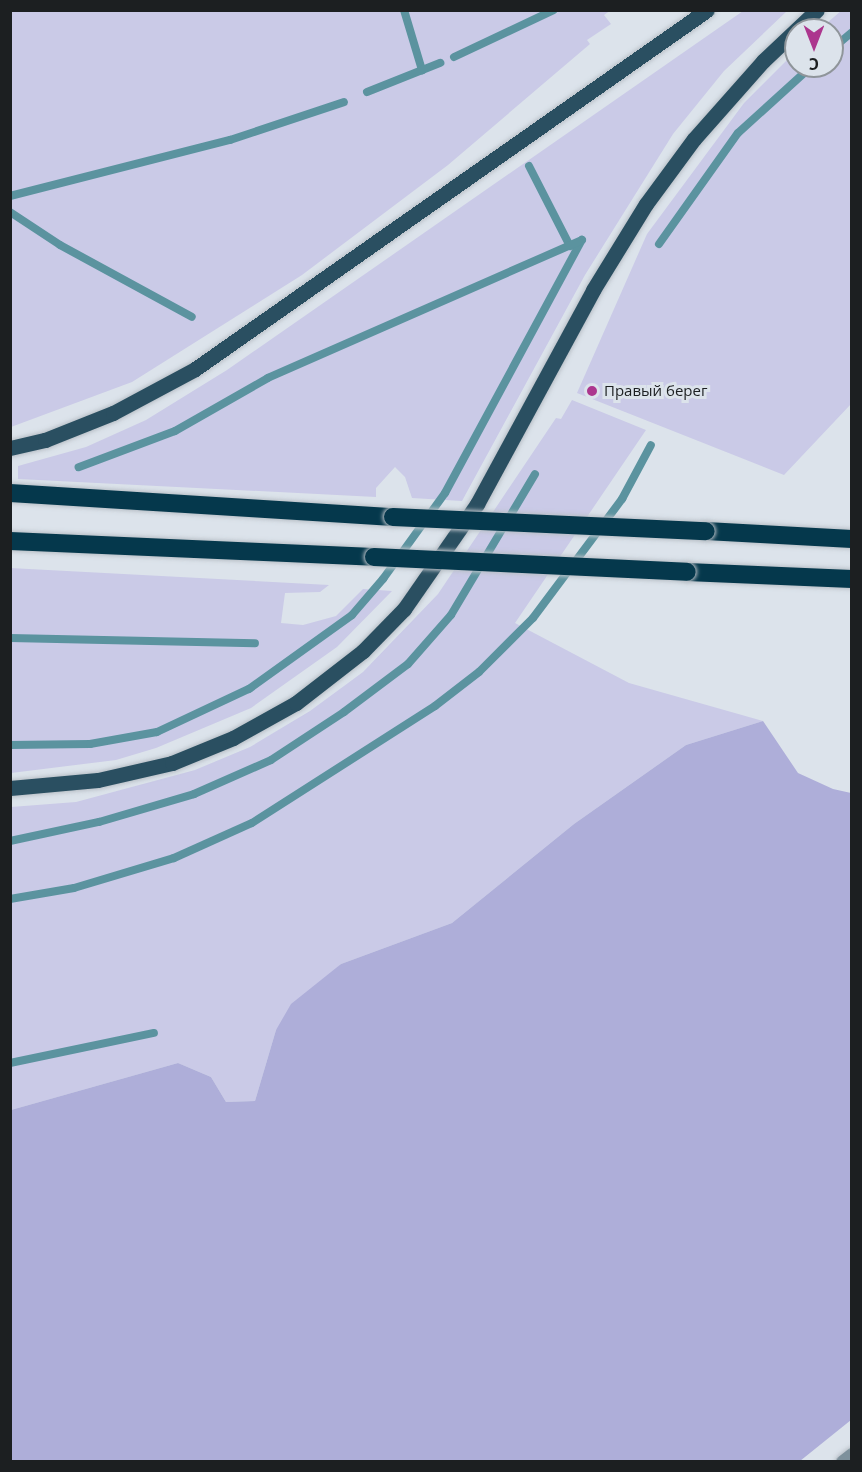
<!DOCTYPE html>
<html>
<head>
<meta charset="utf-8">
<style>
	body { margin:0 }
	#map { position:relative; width:862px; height:1472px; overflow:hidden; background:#dce3eb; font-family:"Open Sans",sans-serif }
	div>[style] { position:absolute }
	.green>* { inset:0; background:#cacae7 }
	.forest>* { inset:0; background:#aeaed9 }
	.stream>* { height:8px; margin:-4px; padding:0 4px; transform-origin:4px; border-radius:4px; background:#5b939f }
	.roads { filter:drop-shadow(0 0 2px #b9c0c7) drop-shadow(0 0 2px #b9c0c7) }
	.minor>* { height:15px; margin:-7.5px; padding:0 7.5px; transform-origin:7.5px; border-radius:7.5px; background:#7e919c }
	.major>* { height:15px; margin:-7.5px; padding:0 7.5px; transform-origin:7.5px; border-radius:7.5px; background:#2a4f61 }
	.highway>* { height:18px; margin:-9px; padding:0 9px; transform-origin:9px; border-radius:9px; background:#05384c }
	.bridges { filter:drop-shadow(0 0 2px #b9c0c7) drop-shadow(0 0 2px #b9c0c7) }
	.highway-bridge>* { height:18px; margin:-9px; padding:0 9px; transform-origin:9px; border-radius:9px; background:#05384c }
	.dots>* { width:16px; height:16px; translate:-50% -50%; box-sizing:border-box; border:3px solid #dce3eb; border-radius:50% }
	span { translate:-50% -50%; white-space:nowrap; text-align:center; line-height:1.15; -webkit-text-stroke:6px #dce3eb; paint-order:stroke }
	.poi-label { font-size:15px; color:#1c1f21 }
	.left { translate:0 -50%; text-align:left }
	.frame { position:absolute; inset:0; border:12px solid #1c1f21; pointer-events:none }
	.north { position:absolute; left:784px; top:18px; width:60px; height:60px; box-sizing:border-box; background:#dce3eb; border:2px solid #8f959a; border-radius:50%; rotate:180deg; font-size:16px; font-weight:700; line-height:24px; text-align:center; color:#1c1f21 }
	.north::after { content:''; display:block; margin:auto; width:21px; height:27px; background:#ac368e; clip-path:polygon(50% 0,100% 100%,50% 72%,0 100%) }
</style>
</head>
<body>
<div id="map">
	<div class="green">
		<div style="clip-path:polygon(11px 10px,611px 10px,604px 15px,611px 24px,587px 40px,590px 44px,448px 165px,302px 275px,132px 382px,11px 427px)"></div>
		<div style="clip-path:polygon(842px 10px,852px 11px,851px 404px,784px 475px,577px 393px,647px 234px,744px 103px,796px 51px,796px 66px,832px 66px,832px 30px,819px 30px)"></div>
		<div style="clip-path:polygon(743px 11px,787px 11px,724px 71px,673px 134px,585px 275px,462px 501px,412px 498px,405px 477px,395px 467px,376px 488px,376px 497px,18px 479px,18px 466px,86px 447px,146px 420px,227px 370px)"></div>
		<div style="clip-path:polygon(572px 400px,646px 430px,515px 623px,629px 683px,763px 721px,686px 745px,574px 824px,452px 923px,341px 964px,276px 1030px,255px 1101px,226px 1102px,211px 1077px,178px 1063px,11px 1110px,11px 807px,76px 802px,195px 770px,250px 747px,310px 711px,363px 672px,438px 594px,556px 418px,561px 419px)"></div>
		<div style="clip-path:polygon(10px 568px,329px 585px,320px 592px,285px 593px,281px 623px,303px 625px,336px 616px,363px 589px,392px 591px,337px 647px,251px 708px,156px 748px,116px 760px,11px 773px)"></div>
	</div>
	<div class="forest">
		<div style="clip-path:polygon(763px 721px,798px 773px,833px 789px,851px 793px,851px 1420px,800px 1461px,11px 1461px,11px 1110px,178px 1063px,211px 1077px,226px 1102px,255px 1101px,276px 1030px,291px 1004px,341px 964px,452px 923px,574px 824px,686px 745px)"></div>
	</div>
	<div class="stream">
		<div style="left:404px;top:10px;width:63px;rotate:73.3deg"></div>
		<div style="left:832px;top:49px;width:26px;rotate:-40deg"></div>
		<div style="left:454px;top:57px;width:110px;rotate:-25.2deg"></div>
		<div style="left:367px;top:92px;width:79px;rotate:-21.7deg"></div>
		<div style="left:529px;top:166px;width:90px;rotate:62.9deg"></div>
		<div style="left:10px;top:196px;width:227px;rotate:-14.3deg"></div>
		<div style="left:230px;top:140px;width:120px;rotate:-18.4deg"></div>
		<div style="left:10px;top:212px;width:60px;rotate:33.4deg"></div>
		<div style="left:60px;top:245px;width:150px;rotate:28.6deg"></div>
		<div style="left:659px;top:244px;width:136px;rotate:-54.6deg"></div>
		<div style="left:738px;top:133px;width:100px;rotate:-42.2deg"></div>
		<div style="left:10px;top:638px;width:245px;rotate:1.2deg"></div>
		<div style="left:10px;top:745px;width:80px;rotate:-0.7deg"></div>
		<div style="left:90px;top:744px;width:68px;rotate:-10.2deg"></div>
		<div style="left:157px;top:732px;width:102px;rotate:-25.1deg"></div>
		<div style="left:249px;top:689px;width:127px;rotate:-35.7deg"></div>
		<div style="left:352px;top:615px;width:48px;rotate:-49.3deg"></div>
		<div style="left:383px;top:579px;width:106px;rotate:-54.2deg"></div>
		<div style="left:445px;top:493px;width:288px;rotate:-61.6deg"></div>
		<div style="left:582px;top:240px;width:343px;rotate:156.3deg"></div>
		<div style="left:268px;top:378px;width:107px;rotate:150.3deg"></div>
		<div style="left:175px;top:431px;width:103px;rotate:159.4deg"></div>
		<div style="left:10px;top:841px;width:91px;rotate:-12.1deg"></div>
		<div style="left:99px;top:822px;width:99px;rotate:-16.4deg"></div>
		<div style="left:194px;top:794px;width:84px;rotate:-23.8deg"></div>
		<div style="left:271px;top:760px;width:87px;rotate:-33.3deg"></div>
		<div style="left:344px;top:712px;width:80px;rotate:-36.9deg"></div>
		<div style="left:408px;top:664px;width:65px;rotate:-48.7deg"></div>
		<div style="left:451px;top:615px;width:164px;rotate:-59.2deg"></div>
		<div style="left:10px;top:899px;width:65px;rotate:-9.8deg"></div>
		<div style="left:74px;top:888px;width:104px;rotate:-16.7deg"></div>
		<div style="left:174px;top:858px;width:85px;rotate:-24.2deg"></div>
		<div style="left:252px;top:823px;width:217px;rotate:-32.6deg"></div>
		<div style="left:435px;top:706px;width:56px;rotate:-37.7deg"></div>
		<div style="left:479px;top:672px;width:76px;rotate:-45deg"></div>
		<div style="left:533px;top:618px;width:149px;rotate:-53.2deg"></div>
		<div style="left:622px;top:499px;width:61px;rotate:-61.8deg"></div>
		<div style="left:10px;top:1063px;width:147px;rotate:-11.8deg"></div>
	</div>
	<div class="roads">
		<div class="minor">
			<div style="left:843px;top:1462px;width:11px;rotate:-38deg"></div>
		</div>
		<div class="major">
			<div style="left:10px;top:448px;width:36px;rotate:-13deg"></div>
			<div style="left:45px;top:440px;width:73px;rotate:-21.7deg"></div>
			<div style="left:113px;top:413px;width:93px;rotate:-28.2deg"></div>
			<div style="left:195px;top:369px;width:625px;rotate:-35.04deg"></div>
			<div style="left:10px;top:788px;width:88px;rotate:-5.2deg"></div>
			<div style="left:98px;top:780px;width:76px;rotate:-12.9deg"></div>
			<div style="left:172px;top:763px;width:66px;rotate:-22.3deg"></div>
			<div style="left:233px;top:738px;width:72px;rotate:-29.1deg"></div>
			<div style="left:296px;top:703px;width:85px;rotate:-37.8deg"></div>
			<div style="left:363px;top:651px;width:59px;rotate:-45.7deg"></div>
			<div style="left:404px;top:609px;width:128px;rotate:-55.2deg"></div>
			<div style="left:477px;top:504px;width:243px;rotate:-61.5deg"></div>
			<div style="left:593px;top:290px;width:101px;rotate:-58.4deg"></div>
			<div style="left:646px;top:204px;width:81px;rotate:-53.6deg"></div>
			<div style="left:694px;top:139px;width:104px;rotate:-48.5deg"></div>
			<div style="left:763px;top:61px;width:74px;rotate:-43.4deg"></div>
		</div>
		<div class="highway">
			<div style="left:10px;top:493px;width:384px;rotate:3.6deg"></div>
			<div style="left:706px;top:531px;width:146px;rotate:3.1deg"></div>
			<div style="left:10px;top:541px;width:364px;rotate:2.5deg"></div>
			<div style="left:687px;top:572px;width:165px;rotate:2.4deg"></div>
		</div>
	</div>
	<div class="bridges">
		<div class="highway-bridge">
			<div style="left:393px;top:517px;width:313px;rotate:2.6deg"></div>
			<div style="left:374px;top:557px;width:313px;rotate:2.7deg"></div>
		</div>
	</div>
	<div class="dots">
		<div style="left:592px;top:391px;background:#ac368e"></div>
	</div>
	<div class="poi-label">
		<span class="left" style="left:604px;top:391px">Правый берег</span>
	</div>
	<div class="frame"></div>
	<div class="north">С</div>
</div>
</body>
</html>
